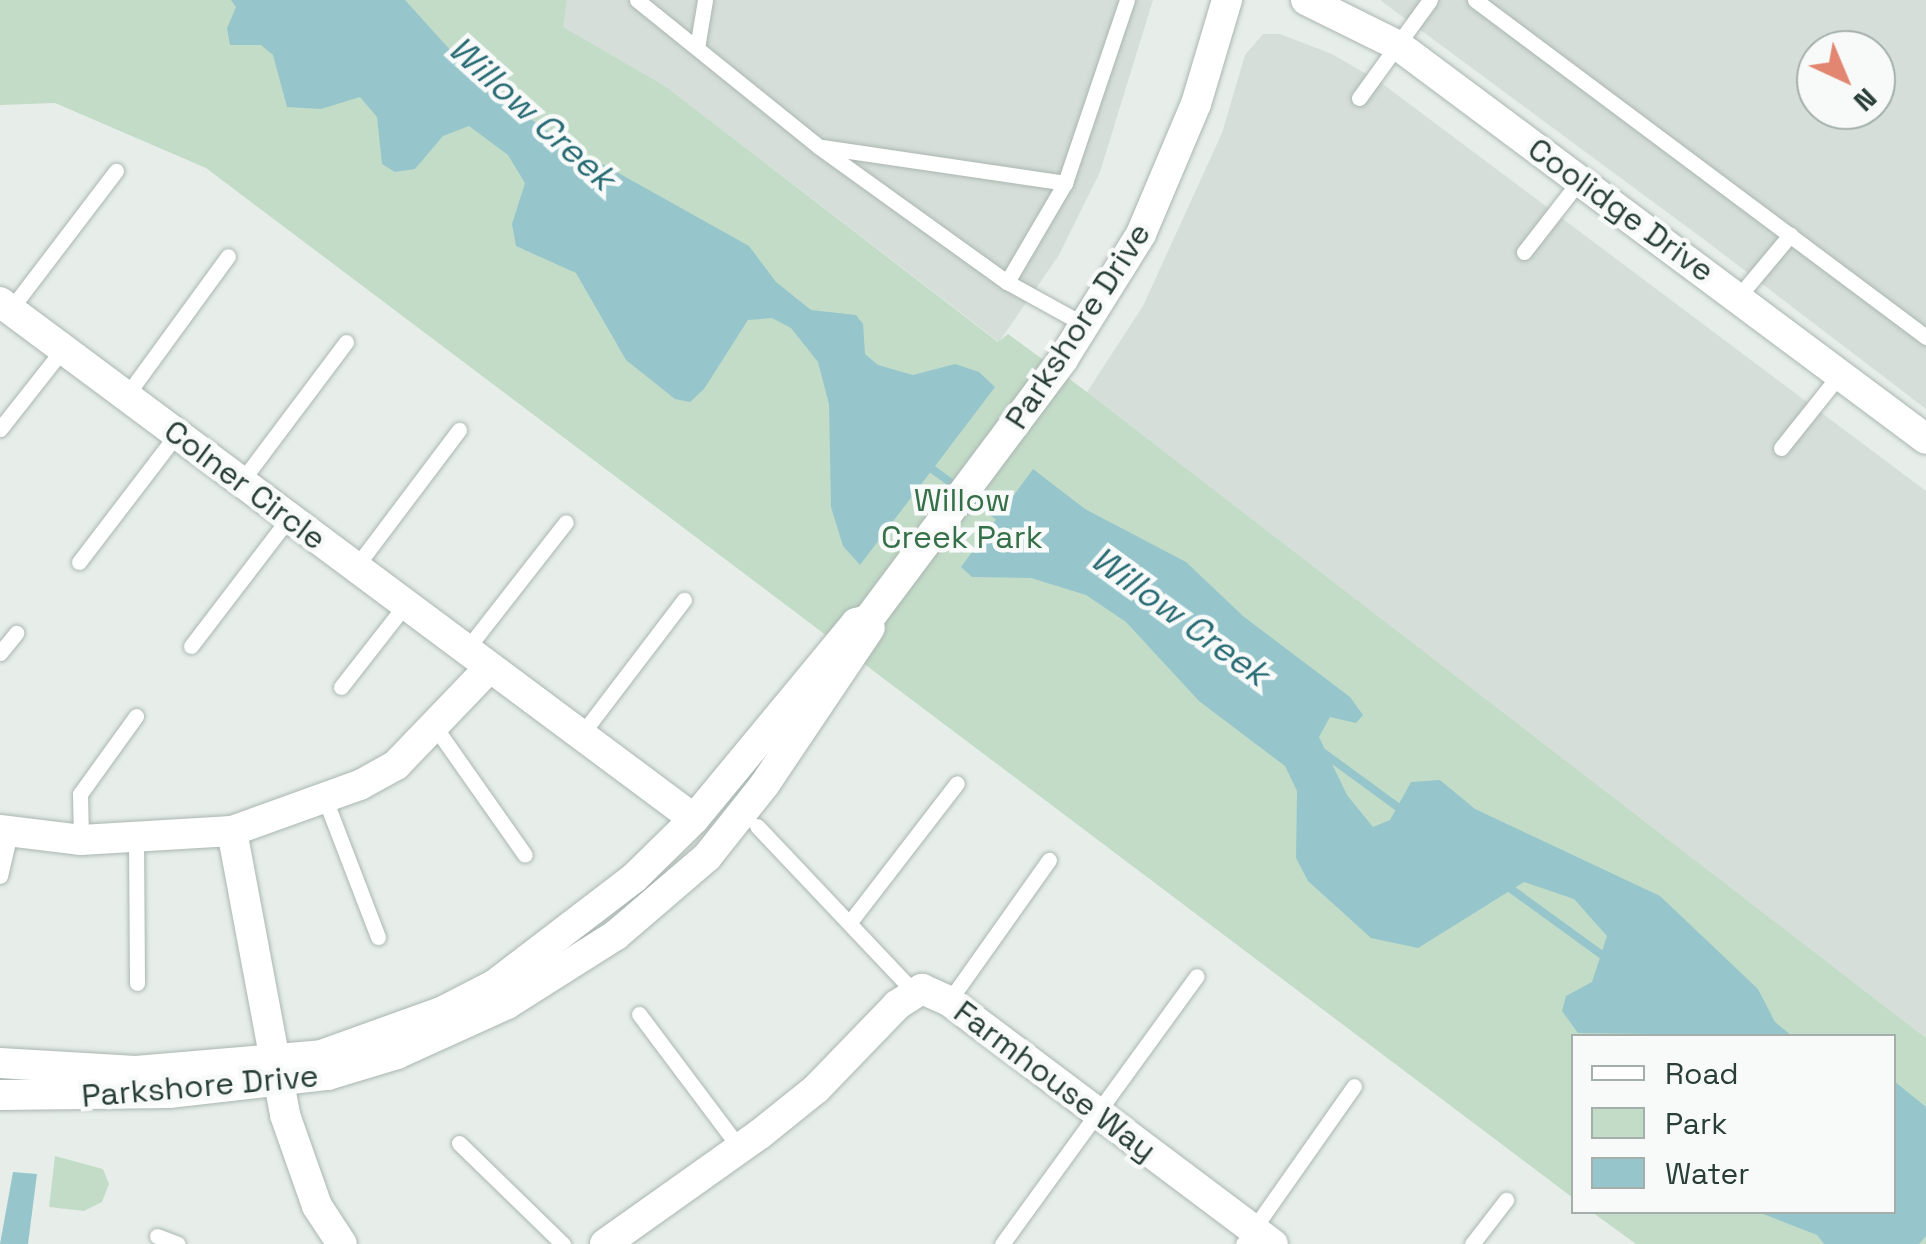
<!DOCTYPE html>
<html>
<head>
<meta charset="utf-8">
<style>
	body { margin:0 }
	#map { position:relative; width:1926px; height:1244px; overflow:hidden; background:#e7eeea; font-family:"Space Grotesk",sans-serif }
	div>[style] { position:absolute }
	.built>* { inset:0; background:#d5ded9 }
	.green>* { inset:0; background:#c3dcc8 }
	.water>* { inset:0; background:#96c6cb }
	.stream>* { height:8px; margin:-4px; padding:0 4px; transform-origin:4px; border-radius:4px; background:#96c6cb }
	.roads { filter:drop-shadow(0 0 2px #aab6b1) drop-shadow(0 0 2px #aab6b1) }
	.lane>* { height:15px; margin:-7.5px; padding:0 7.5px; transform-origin:7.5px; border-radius:7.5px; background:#fff }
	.street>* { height:30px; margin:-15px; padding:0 15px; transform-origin:15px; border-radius:15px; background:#fff }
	span { translate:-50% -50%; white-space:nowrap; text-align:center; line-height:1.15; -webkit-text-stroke:9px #f7faf9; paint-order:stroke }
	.street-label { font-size:32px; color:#283e37 }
	.park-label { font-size:32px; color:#367049 }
	.water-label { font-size:35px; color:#286b74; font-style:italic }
	.legend { position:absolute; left:1571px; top:1034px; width:325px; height:180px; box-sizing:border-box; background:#f7faf9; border:2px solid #a4afab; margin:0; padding:12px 18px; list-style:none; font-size:30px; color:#283e37 }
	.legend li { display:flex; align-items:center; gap:20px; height:50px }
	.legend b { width:50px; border:2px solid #a4afab }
	.north { position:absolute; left:1796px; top:30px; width:100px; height:100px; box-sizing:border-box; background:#f7faf9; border:2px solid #a4afab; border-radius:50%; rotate:136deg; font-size:28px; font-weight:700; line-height:40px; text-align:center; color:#283e37 }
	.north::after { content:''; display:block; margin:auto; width:35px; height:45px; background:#e28671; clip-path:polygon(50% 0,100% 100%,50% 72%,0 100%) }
</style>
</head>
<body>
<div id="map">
	<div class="built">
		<div style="clip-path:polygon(567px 0,1153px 0,1100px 172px,1059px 255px,999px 342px,665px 86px,562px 27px)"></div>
		<div style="clip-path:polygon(evenodd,1380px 0,1926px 0,1926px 409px,1706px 241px,1380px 0,1816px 50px,1876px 50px,1876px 110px,1816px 110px,1816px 50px)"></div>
		<div style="clip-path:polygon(1263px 34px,1280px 34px,1332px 54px,1380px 82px,1926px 491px,1926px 1038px,1087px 392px,1143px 306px,1222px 133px,1245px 55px)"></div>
	</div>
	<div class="green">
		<div style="clip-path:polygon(0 0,567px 0,563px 27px,665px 86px,998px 342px,1008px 334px,1087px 392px,1926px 1038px,1926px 1244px,1636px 1244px,1592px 1212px,1894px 1212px,1894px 1036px,1574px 1036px,1573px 1198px,206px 168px,55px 103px,0 105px)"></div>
		<div style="clip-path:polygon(55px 1156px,103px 1169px,109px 1184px,102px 1202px,84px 1211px,49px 1207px)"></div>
	</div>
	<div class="water">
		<div style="clip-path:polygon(231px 0,405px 0,479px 82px,563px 142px,749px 246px,776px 282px,811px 310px,856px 315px,863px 324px,865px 354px,878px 365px,913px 375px,955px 364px,979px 372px,995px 387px,860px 565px,843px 546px,831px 507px,829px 404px,818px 362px,791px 328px,772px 318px,748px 320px,704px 389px,690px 402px,675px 399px,626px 360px,576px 273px,516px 246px,512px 224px,525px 183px,508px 155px,469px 126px,443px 136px,415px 169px,395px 172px,382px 164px,377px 117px,360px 97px,321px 109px,287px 107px,273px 55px,261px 45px,230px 45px,227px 28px,236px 7px)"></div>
		<div style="clip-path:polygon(1033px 469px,1085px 509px,1186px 562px,1243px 616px,1350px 697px,1363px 715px,1356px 723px,1330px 717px,1319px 737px,1347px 795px,1373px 827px,1390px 820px,1411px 782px,1440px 780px,1475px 809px,1660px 896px,1758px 989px,1775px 1022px,1792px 1036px,1578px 1033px,1562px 1011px,1566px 996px,1592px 982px,1607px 936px,1574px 899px,1524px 882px,1418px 948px,1371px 938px,1308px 881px,1296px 858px,1297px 791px,1285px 766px,1199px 701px,1126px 622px,1086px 595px,1031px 578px,972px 577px,961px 567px)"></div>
		<div style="clip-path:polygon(1894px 1081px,1926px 1107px,1926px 1236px,1919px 1244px,1824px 1244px,1817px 1235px,1758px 1212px,1894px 1212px)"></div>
		<div style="clip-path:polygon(13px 1172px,37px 1174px,28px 1244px,0 1244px)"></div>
	</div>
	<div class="stream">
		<div style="left:928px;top:466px;width:36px;rotate:36deg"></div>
		<div style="left:969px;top:495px;width:46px;rotate:36.1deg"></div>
		<div style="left:1321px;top:751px;width:100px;rotate:36.1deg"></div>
		<div style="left:1507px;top:886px;width:126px;rotate:36deg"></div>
	</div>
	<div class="roads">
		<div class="lane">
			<div style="left:637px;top:0;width:234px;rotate:38.9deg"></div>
			<div style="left:819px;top:147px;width:231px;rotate:35.7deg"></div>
			<div style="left:1007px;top:282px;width:89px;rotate:28.9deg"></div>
			<div style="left:1475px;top:0;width:563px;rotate:36.77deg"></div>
			<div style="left:697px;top:48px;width:49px;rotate:-80.5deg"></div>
			<div style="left:1359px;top:98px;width:121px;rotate:-54.1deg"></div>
			<div style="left:822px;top:147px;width:246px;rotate:8.4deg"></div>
			<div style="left:1065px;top:183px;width:115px;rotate:120.4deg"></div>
			<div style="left:1065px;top:183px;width:193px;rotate:-71.3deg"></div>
			<div style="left:1524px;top:252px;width:91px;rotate:-52.1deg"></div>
			<div style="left:1739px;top:296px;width:80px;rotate:-50.1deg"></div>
			<div style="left:10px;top:310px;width:175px;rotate:-52.7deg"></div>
			<div style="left:126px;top:396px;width:173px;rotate:-53.9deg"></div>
			<div style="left:0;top:429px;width:102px;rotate:-51.8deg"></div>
			<div style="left:1781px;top:448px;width:95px;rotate:-51.4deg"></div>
			<div style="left:241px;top:482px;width:175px;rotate:-53.1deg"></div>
			<div style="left:79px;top:562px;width:161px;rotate:-52.6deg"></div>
			<div style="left:355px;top:568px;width:173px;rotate:-53deg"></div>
			<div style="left:191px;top:646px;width:161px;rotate:-52.6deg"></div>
			<div style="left:466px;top:650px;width:162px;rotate:-52deg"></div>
			<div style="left:0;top:653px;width:26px;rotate:-51deg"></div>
			<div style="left:341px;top:687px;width:104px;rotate:-52deg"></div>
			<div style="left:435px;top:727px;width:156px;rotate:54.9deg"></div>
			<div style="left:581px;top:735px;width:170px;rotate:-52.7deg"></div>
			<div style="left:325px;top:799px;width:148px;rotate:69deg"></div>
			<div style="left:757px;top:826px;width:227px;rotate:46.6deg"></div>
			<div style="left:136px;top:838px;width:145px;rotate:89.6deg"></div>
			<div style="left:81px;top:840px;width:46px;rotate:-91.2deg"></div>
			<div style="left:80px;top:794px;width:96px;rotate:-54.3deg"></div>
			<div style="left:0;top:876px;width:44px;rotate:-76.9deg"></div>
			<div style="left:850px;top:922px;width:175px;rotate:-52.4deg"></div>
			<div style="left:949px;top:1001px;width:173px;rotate:-54.7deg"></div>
			<div style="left:639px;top:1014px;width:170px;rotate:53.1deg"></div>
			<div style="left:459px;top:1143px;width:145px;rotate:44.2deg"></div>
			<div style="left:157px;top:1236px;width:22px;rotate:21deg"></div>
			<div style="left:1002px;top:1244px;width:331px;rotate:-54deg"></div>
			<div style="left:1243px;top:1244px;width:193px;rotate:-54.9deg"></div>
			<div style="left:1472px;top:1244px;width:56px;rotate:-52.3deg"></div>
		</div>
		<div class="street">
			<div style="left:1306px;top:0;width:104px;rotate:26.3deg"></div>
			<div style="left:1399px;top:46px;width:657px;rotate:36.71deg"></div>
			<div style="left:0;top:302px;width:865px;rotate:36.68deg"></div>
			<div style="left:0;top:830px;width:82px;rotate:7deg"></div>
			<div style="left:81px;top:840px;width:151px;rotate:-3.4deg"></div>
			<div style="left:232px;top:831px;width:136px;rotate:-19.8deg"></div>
			<div style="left:360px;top:785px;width:41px;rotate:-29.1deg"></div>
			<div style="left:396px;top:765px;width:134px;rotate:-46.2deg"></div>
			<div style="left:232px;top:831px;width:289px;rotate:79.4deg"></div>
			<div style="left:285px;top:1115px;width:96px;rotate:70.6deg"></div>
			<div style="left:317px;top:1206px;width:45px;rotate:56.7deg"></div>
			<div style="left:0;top:1063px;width:136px;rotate:3.4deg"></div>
			<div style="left:136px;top:1071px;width:186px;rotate:-4.9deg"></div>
			<div style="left:321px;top:1055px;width:127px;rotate:-19.7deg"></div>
			<div style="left:441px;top:1012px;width:59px;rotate:-27deg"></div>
			<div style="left:494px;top:985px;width:176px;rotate:-37.4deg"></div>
			<div style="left:634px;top:878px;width:84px;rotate:-44.5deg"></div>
			<div style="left:694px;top:819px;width:254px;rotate:-50.4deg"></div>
			<div style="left:856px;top:623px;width:12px;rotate:-14deg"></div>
			<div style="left:868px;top:620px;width:326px;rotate:-53.2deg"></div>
			<div style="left:1063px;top:359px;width:147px;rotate:-58deg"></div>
			<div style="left:1141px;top:234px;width:141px;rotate:-67.1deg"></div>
			<div style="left:1196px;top:104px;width:109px;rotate:-73.4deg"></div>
			<div style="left:0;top:1095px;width:169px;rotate:-0.7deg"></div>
			<div style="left:169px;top:1093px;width:160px;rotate:-6.5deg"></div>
			<div style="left:328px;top:1075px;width:72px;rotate:-16.9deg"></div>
			<div style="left:397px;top:1054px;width:121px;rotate:-24.4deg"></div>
			<div style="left:507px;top:1004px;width:129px;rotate:-32.3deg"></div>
			<div style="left:616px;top:935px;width:120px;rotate:-40.6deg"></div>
			<div style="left:707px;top:857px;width:93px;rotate:-51.5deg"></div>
			<div style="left:765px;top:784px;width:188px;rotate:-56.1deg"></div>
			<div style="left:605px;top:1244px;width:190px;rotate:-35.4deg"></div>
			<div style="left:760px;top:1134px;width:72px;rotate:-38.8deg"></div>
			<div style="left:816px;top:1089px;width:117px;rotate:-46deg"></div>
			<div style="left:897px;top:1005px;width:30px;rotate:-33deg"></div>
			<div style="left:922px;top:989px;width:30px;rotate:24deg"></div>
			<div style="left:949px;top:1001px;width:405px;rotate:36.9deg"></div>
		</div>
	</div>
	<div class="street-label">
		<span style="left:1621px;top:210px;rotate:36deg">Coolidge Drive</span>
		<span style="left:1078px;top:326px;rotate:-57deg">Parkshore Drive</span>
		<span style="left:245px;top:485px;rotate:37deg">Colner Circle</span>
		<span style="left:1055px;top:1081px;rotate:37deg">Farmhouse Way</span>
		<span style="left:200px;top:1086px;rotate:-5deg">Parkshore Drive</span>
	</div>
	<div class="park-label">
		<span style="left:962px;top:519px">Willow<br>Creek Park</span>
	</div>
	<div class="water-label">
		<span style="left:532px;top:113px;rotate:42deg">Willow Creek</span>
		<span style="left:1180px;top:616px;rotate:36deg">Willow Creek</span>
	</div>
	<ul class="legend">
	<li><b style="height:12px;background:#fff"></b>Road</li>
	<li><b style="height:28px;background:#c3dcc8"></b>Park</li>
	<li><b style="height:28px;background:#96c6cb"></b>Water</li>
	</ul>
	<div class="north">N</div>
</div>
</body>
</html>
